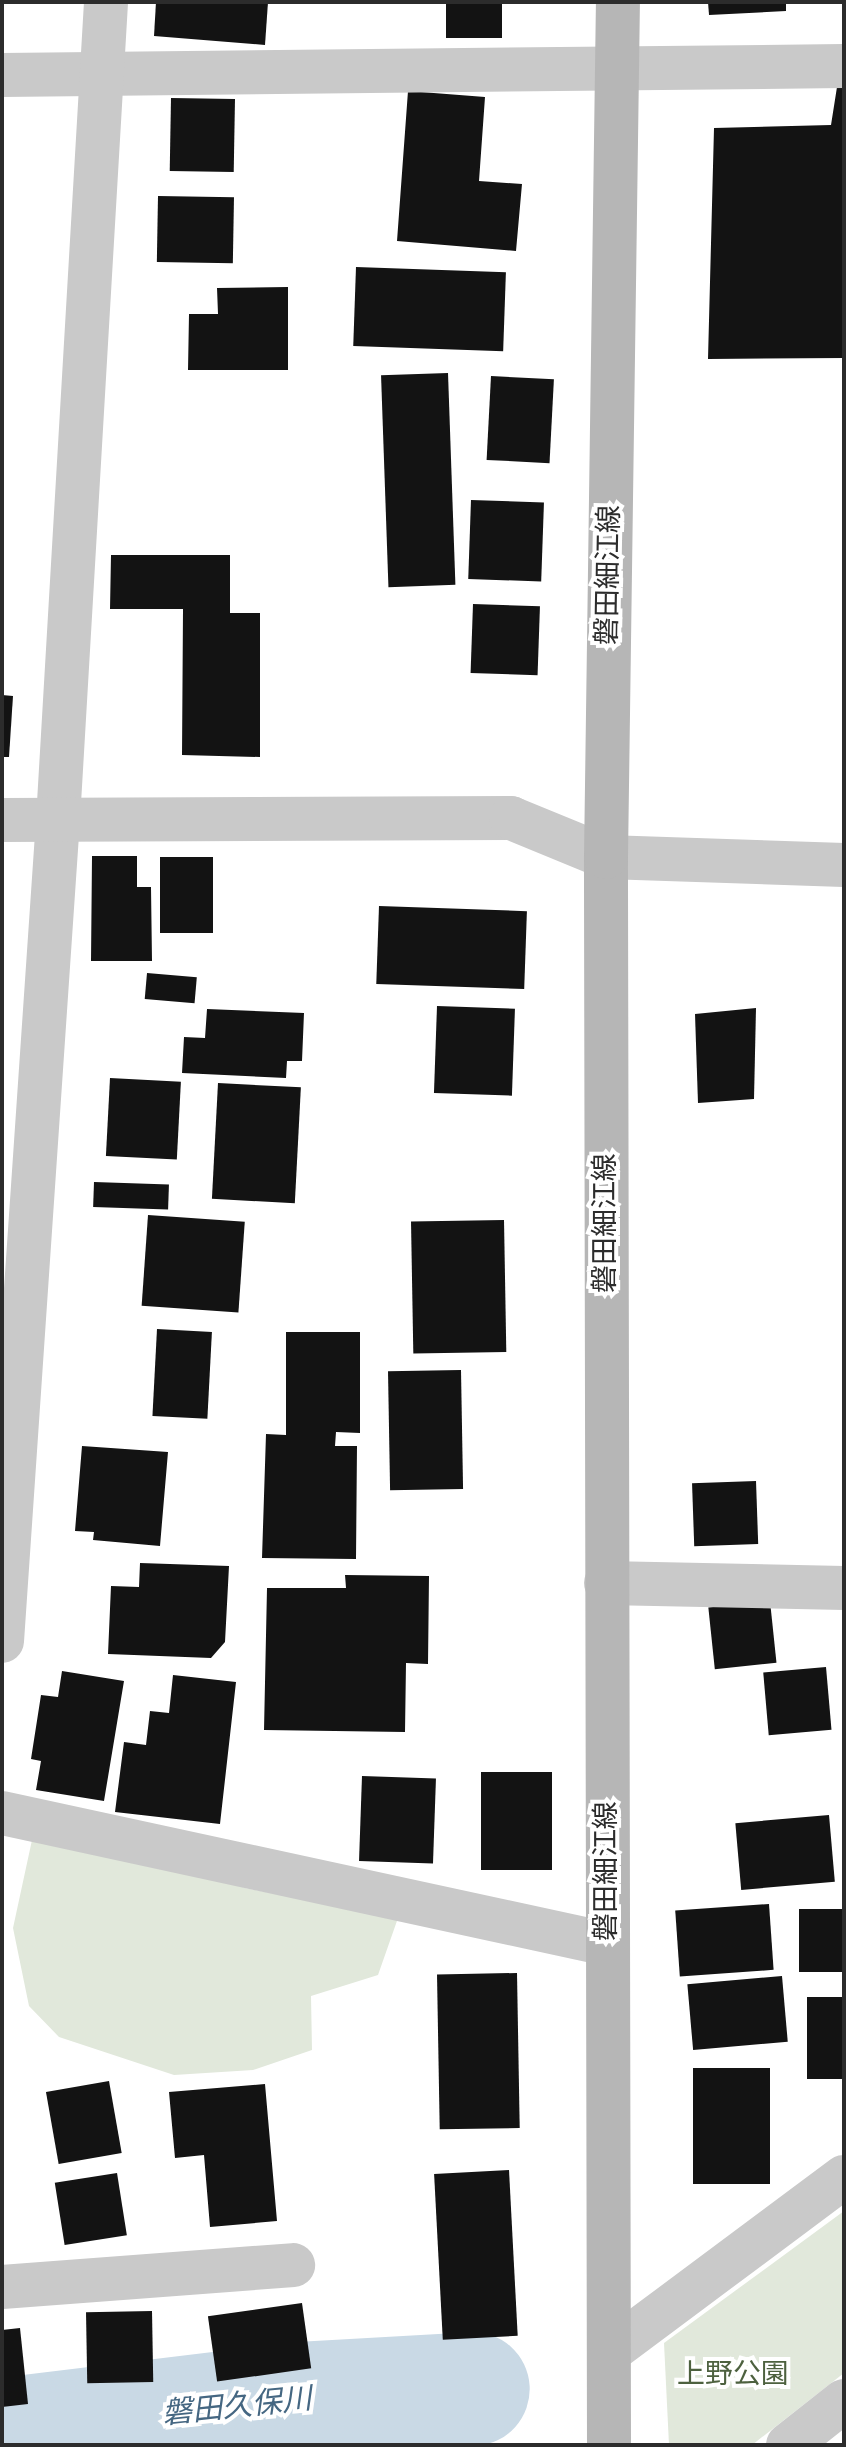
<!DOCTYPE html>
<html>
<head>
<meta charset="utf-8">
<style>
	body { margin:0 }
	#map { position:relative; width:846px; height:2447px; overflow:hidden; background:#fff; font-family:"Alegreya Sans","Noto Sans JP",sans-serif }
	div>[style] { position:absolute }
	.green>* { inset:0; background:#e1e8db }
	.river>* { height:114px; margin:-57px; padding:0 57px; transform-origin:57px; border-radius:57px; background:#c9d9e5 }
	.building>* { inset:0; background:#131313; transform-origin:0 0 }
	.minor>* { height:44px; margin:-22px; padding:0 22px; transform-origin:22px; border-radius:22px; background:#c9c9c9 }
	.tertiary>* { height:44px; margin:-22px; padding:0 22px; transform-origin:22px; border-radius:22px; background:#c9c9c9 }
	.secondary>* { height:44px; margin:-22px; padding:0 22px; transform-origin:22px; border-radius:22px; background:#b6b6b6 }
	span { translate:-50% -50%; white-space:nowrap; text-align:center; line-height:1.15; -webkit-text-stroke:8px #fff; paint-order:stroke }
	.street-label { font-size:28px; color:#2c2c2c }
	.park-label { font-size:28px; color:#4d613f }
	.water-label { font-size:30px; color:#456782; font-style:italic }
	.frame { position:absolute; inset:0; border:4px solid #2c2c2c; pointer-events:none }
</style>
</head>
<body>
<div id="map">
	<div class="green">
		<div style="clip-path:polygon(32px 1840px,147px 1844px,245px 1888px,398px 1918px,378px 1975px,311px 1996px,312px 2050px,253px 2070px,174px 2075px,59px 2037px,29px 2006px,13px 1928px)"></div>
		<div style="clip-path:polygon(844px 2211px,844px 2373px,752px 2445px,669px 2445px,664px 2343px)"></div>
	</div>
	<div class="river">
		<div style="left:2px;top:2435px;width:300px;rotate:-6.9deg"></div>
		<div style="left:300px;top:2399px;width:173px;rotate:-3.3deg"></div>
	</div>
	<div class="building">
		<div style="clip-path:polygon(156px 2px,268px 2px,265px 45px,154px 36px)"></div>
		<div style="left:446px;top:2px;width:56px;height:36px"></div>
		<div style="clip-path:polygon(708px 2px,786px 2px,786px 11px,709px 15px)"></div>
		<div style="clip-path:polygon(837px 87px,844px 87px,844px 358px,708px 359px,714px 128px,831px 125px)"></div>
		<div style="clip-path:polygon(408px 91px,485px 97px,479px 181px,522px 184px,516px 251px,397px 241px)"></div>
		<div style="left:171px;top:98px;width:64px;height:73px;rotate:1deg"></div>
		<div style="left:158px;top:196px;width:76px;height:66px;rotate:1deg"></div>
		<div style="left:356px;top:267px;width:150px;height:79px;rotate:2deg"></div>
		<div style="clip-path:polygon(288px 287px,288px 370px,188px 370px,189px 314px,218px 314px,217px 288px)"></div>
		<div style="left:448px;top:373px;width:212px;height:67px;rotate:88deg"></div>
		<div style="left:491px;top:376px;width:63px;height:84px;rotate:3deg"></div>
		<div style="left:471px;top:500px;width:73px;height:79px;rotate:2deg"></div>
		<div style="clip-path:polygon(111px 555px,230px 555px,230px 613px,260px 613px,260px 757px,182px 755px,183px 609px,110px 609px)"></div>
		<div style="left:473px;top:604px;width:67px;height:69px;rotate:2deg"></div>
		<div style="clip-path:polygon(2px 695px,13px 696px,9px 757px,2px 757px)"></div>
		<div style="clip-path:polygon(92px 856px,137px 856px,137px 887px,151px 887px,152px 961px,91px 961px)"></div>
		<div style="left:160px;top:857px;width:53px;height:76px"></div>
		<div style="left:379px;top:906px;width:148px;height:78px;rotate:2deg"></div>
		<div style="left:147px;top:973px;width:50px;height:26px;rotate:5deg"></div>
		<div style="left:437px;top:1006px;width:78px;height:87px;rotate:2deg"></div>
		<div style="clip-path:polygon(756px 1008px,754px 1099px,698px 1103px,695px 1014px)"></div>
		<div style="clip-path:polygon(207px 1009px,304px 1013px,302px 1061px,287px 1061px,286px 1078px,182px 1073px,184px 1037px,205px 1038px)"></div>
		<div style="left:110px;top:1078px;width:71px;height:78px;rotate:3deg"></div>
		<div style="left:218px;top:1083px;width:83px;height:116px;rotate:3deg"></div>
		<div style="left:94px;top:1182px;width:75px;height:25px;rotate:2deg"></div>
		<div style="left:148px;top:1215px;width:97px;height:91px;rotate:4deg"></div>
		<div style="left:504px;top:1220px;width:132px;height:93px;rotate:89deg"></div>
		<div style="left:157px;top:1329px;width:55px;height:87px;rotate:3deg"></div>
		<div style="clip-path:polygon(286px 1332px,360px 1332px,360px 1433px,336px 1432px,335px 1446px,357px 1446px,356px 1559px,262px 1558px,266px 1434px,286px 1435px)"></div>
		<div style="left:461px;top:1370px;width:119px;height:73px;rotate:89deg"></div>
		<div style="clip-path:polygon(82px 1446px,168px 1452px,160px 1546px,93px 1540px,94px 1532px,75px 1531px)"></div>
		<div style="left:756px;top:1481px;width:63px;height:64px;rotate:88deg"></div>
		<div style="clip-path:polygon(140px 1563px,229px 1566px,225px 1642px,211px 1658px,108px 1654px,111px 1586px,139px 1587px)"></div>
		<div style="clip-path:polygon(345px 1575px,429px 1576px,428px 1664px,406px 1663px,405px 1732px,264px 1730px,267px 1588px,346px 1588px)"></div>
		<div style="left:770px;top:1601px;width:62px;height:62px;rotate:84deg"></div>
		<div style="left:826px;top:1667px;width:63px;height:63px;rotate:85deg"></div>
		<div style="clip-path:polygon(62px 1671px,124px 1681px,104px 1801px,36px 1790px,41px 1761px,31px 1759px,41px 1695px,58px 1697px)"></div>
		<div style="clip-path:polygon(173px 1675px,236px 1682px,220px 1824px,115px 1812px,124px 1742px,146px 1745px,150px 1711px,169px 1713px)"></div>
		<div style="left:481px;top:1772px;width:71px;height:98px"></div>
		<div style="left:362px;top:1776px;width:74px;height:85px;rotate:2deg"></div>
		<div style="left:829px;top:1815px;width:67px;height:94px;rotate:85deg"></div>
		<div style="left:769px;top:1904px;width:66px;height:94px;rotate:86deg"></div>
		<div style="left:844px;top:1909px;width:63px;height:45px;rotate:90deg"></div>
		<div style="left:517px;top:1973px;width:155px;height:80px;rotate:89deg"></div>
		<div style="left:782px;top:1976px;width:66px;height:95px;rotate:85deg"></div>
		<div style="left:844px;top:1997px;width:82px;height:37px;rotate:90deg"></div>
		<div style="left:693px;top:2068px;width:77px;height:116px"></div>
		<div style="left:109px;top:2081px;width:73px;height:64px;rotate:80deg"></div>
		<div style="clip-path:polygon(265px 2084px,277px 2221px,210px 2227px,204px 2155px,175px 2158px,169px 2092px)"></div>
		<div style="left:509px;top:2170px;width:166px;height:75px;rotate:87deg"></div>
		<div style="left:117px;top:2173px;width:63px;height:63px;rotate:81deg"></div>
		<div style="left:302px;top:2303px;width:66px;height:95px;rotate:82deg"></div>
		<div style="left:152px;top:2311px;width:71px;height:66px;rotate:89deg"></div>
		<div style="clip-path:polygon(20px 2328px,28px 2404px,2px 2407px,2px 2330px)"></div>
	</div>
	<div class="minor">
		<div style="left:2px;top:75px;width:842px;rotate:-0.61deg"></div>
		<div style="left:606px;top:1583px;width:238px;rotate:1.2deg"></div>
		<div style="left:2px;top:1641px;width:823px;rotate:-86.1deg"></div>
		<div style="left:58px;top:820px;width:819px;rotate:-86.64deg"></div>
		<div style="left:2px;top:1813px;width:619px;rotate:12.22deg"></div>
		<div style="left:2px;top:2287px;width:292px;rotate:-4.3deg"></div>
		<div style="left:609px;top:2352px;width:293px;rotate:-36.7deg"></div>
		<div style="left:788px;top:2445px;width:71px;rotate:-38.2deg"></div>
	</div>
	<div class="tertiary">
		<div style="left:2px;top:820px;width:509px;rotate:-0.23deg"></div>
		<div style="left:511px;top:818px;width:103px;rotate:22.3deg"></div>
		<div style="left:606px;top:857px;width:238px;rotate:1.9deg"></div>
	</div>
	<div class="secondary">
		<div style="left:609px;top:2445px;width:1588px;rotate:-90.11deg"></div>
		<div style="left:606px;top:857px;width:855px;rotate:-89.2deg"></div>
	</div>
	<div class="street-label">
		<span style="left:609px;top:575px;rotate:-89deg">磐田細江線</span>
		<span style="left:606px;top:1223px;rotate:-90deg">磐田細江線</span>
		<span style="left:607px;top:1871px;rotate:-90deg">磐田細江線</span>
	</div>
	<div class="park-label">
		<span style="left:733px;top:2375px">上野公園</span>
	</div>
	<div class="water-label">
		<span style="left:237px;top:2407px;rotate:-6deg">磐田久保川</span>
	</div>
	<div class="frame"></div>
</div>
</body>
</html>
